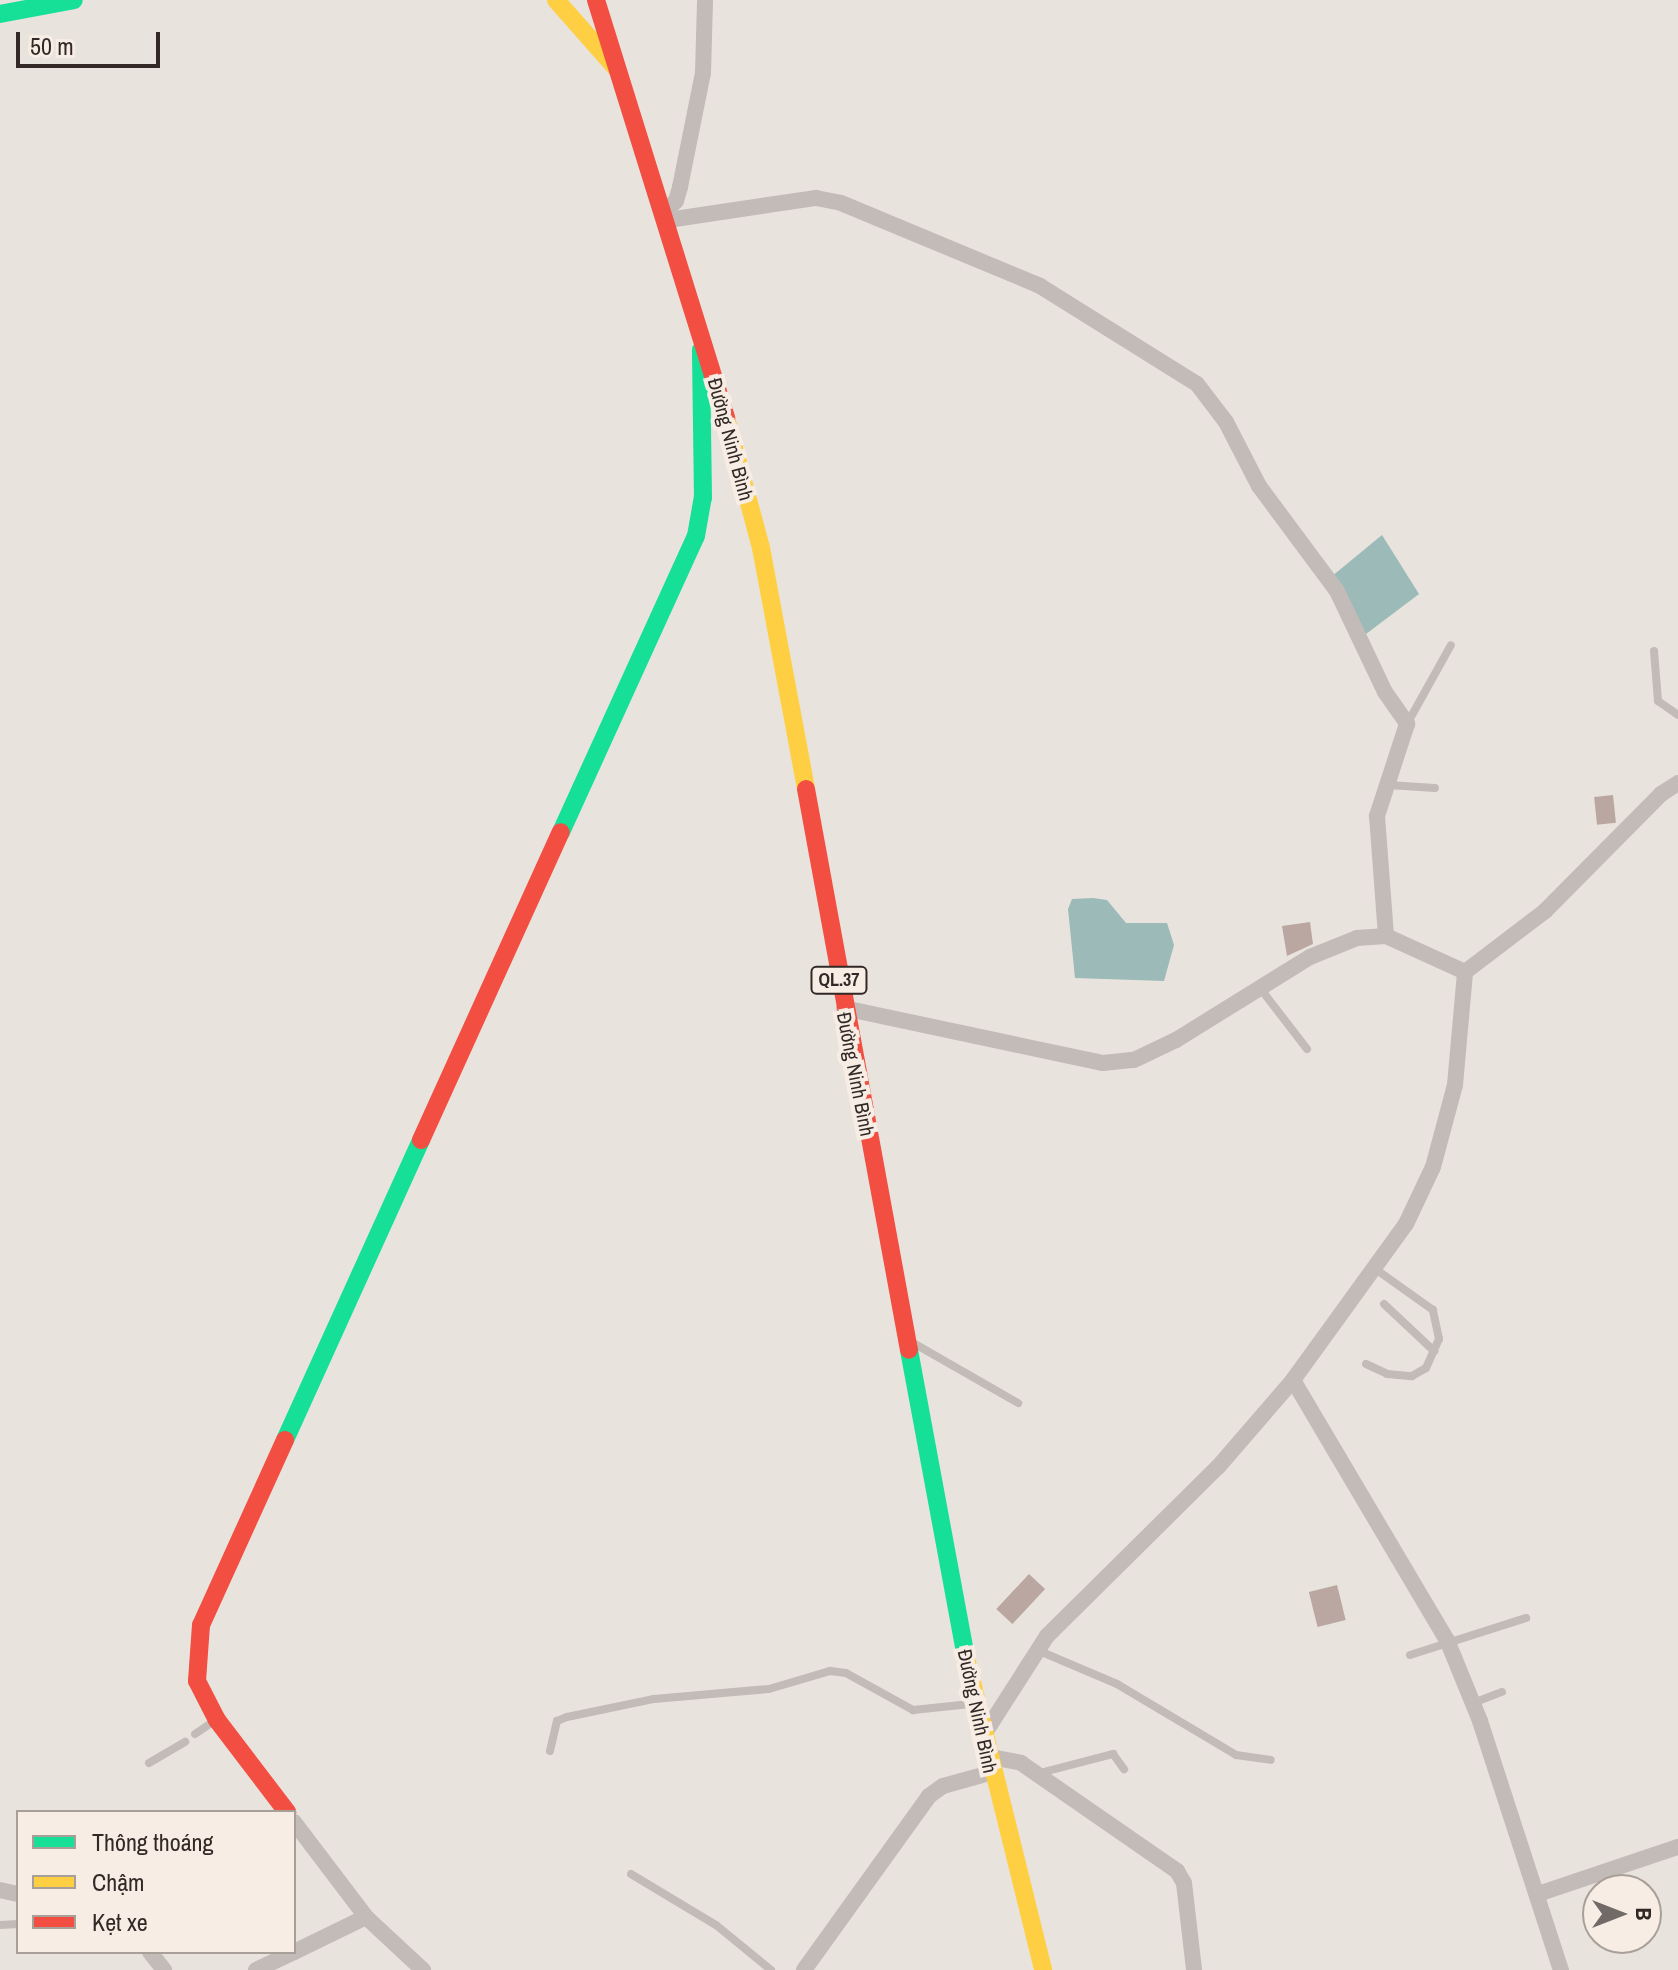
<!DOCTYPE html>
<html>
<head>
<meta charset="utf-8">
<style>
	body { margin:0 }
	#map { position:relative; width:1678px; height:1970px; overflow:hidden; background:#e9e3de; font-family:"Archivo Narrow",sans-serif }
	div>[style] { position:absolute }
	.water>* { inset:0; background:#9bbab8 }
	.building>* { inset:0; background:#bba7a1; transform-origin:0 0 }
	.lane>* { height:8px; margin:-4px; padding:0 4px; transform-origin:4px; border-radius:4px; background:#c2bbb7 }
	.street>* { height:16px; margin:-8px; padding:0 8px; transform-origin:8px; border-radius:8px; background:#c2bbb7 }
	.fast>* { height:18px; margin:-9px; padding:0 9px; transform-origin:9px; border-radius:9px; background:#16e098 }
	.slow>* { height:18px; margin:-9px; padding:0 9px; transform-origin:9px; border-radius:9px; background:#ffcf43 }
	.jam>* { height:18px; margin:-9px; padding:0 9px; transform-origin:9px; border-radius:9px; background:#f24e42 }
	span { translate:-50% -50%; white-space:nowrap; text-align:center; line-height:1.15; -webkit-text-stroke:8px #f7ede4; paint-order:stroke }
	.shield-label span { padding:2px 6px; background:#f7ede4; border:2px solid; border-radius:6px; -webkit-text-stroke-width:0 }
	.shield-label { font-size:18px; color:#322926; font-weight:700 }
	.street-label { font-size:20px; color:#322926 }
	.legend { position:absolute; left:16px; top:1810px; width:280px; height:144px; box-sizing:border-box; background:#f7ede4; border:2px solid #a89f98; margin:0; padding:10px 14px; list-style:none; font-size:24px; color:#322926 }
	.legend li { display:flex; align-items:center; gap:16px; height:40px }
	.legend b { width:40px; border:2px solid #a89f98 }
	.north { position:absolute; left:1582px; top:1874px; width:80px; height:80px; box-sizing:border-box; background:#f7ede4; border:2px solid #a89f98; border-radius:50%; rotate:90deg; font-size:22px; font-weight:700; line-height:32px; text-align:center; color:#322926 }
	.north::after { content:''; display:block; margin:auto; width:28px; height:36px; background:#726a66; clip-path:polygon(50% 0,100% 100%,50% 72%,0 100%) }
	.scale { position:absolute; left:16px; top:32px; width:144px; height:36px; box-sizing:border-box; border:4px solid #322926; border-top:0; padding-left:10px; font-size:24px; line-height:28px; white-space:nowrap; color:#322926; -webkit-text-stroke:6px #f7ede4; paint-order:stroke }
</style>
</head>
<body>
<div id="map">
	<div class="water">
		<div style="clip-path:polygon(1382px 535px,1419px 594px,1366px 634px,1331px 577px)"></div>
		<div style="clip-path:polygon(1093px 898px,1107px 900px,1126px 923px,1167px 923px,1174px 945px,1164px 981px,1075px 978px,1068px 909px,1072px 899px)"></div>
	</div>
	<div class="building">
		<div style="left:1613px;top:795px;width:28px;height:19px;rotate:84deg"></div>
		<div style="clip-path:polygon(1310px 922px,1313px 944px,1287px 956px,1282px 926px)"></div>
		<div style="left:1029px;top:1574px;width:22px;height:48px;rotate:43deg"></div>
		<div style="left:1337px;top:1585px;width:36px;height:29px;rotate:76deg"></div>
	</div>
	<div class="lane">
		<div style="left:1654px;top:651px;width:50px;rotate:85.4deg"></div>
		<div style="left:1658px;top:701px;width:24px;rotate:35deg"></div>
		<div style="left:1407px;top:724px;width:90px;rotate:-60.9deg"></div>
		<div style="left:1388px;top:785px;width:47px;rotate:3.7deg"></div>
		<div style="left:1260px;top:988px;width:77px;rotate:52.4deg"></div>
		<div style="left:1384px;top:1304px;width:69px;rotate:43.2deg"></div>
		<div style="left:915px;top:1344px;width:119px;rotate:29.8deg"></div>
		<div style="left:1366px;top:1364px;width:23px;rotate:25deg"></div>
		<div style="left:1387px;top:1374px;width:25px;rotate:5deg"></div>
		<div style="left:1412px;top:1376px;width:16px;rotate:-30deg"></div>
		<div style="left:1426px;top:1368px;width:32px;rotate:-66deg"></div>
		<div style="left:1439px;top:1339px;width:30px;rotate:-102deg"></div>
		<div style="left:1433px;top:1310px;width:72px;rotate:-144.6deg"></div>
		<div style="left:1037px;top:1650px;width:87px;rotate:23deg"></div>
		<div style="left:1117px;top:1684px;width:139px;rotate:30.8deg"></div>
		<div style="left:1236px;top:1755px;width:35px;rotate:8deg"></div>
		<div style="left:1410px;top:1655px;width:122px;rotate:-17.7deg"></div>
		<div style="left:1473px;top:1703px;width:31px;rotate:-21deg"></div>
		<div style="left:195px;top:1734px;width:25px;rotate:-34deg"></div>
		<div style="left:550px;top:1751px;width:31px;rotate:-77deg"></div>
		<div style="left:557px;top:1721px;width:11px;rotate:-22deg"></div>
		<div style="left:567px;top:1717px;width:89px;rotate:-11.7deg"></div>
		<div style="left:654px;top:1699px;width:115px;rotate:-5deg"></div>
		<div style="left:769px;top:1689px;width:64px;rotate:-16.4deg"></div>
		<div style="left:830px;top:1671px;width:16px;rotate:7deg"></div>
		<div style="left:846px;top:1673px;width:77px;rotate:28.9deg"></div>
		<div style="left:913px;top:1710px;width:58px;rotate:-5.9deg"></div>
		<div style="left:149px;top:1763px;width:42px;rotate:-30.3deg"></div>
		<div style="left:1036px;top:1774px;width:80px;rotate:-14.6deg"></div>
		<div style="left:1113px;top:1754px;width:19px;rotate:54deg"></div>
		<div style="left:631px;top:1874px;width:99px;rotate:31deg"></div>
		<div style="left:716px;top:1925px;width:71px;rotate:39.3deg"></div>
		<div style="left:0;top:1925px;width:18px;rotate:-3deg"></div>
	</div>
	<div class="street">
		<div style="left:665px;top:210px;width:14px;rotate:-39deg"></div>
		<div style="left:676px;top:201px;width:15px;rotate:-74deg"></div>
		<div style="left:680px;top:187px;width:116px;rotate:-78.6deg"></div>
		<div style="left:703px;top:73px;width:73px;rotate:-88.4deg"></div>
		<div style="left:668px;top:220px;width:150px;rotate:-8.5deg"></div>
		<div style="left:816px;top:198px;width:25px;rotate:11deg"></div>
		<div style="left:841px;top:203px;width:216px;rotate:22.6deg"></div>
		<div style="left:1040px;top:286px;width:185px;rotate:32deg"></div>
		<div style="left:1197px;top:384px;width:48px;rotate:52.7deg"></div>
		<div style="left:1226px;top:422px;width:72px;rotate:62.7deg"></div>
		<div style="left:1259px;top:486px;width:131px;rotate:53.4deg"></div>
		<div style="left:1337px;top:591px;width:112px;rotate:64.6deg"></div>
		<div style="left:1385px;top:692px;width:39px;rotate:55deg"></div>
		<div style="left:1407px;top:724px;width:97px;rotate:108.1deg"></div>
		<div style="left:1377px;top:816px;width:120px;rotate:85.7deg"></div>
		<div style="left:844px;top:1008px;width:265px;rotate:12deg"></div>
		<div style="left:1103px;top:1063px;width:31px;rotate:-6deg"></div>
		<div style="left:1134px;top:1060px;width:47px;rotate:-25.5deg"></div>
		<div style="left:1176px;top:1040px;width:158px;rotate:-31.8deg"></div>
		<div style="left:1310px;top:957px;width:51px;rotate:-22deg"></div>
		<div style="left:1357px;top:938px;width:29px;rotate:-4deg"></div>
		<div style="left:1386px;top:936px;width:87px;rotate:24.5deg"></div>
		<div style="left:1293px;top:1380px;width:302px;rotate:59.4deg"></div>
		<div style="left:1447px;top:1640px;width:87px;rotate:67.8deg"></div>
		<div style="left:1480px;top:1721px;width:262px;rotate:72deg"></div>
		<div style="left:983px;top:1736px;width:119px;rotate:-57.4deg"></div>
		<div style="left:1047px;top:1636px;width:240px;rotate:-44.7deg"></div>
		<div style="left:1218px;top:1467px;width:115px;rotate:-49.2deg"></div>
		<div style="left:1293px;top:1380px;width:193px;rotate:-54.1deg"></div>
		<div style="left:1406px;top:1224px;width:63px;rotate:-64.7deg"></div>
		<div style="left:1433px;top:1167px;width:85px;rotate:-75deg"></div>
		<div style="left:1455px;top:1085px;width:113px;rotate:-84.9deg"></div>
		<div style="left:1465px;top:972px;width:101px;rotate:-37.3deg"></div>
		<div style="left:1545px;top:911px;width:165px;rotate:-45.2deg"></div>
		<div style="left:1661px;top:794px;width:20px;rotate:-33deg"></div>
		<div style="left:986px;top:1756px;width:36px;rotate:11deg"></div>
		<div style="left:1021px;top:1763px;width:190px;rotate:34.7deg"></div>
		<div style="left:1177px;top:1871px;width:14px;rotate:60deg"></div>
		<div style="left:1184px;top:1883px;width:88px;rotate:83.4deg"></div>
		<div style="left:294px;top:1822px;width:119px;rotate:52.8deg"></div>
		<div style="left:366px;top:1917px;width:78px;rotate:42.9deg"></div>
		<div style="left:0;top:1890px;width:18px;rotate:13deg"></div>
		<div style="left:1538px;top:1894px;width:148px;rotate:-18.6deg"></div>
		<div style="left:150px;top:1952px;width:23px;rotate:52deg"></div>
		<div style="left:294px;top:1952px;width:80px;rotate:-25.9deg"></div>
		<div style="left:256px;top:1970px;width:42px;rotate:-25.3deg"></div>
		<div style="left:804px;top:1970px;width:214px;rotate:-54.3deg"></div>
		<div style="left:929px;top:1796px;width:17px;rotate:-36deg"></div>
		<div style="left:943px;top:1786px;width:49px;rotate:-15.5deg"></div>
	</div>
	<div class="fast">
		<div style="left:0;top:14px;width:75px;rotate:-10.7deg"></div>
		<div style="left:561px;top:832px;width:325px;rotate:-65.5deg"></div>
		<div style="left:696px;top:536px;width:39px;rotate:-80deg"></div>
		<div style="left:703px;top:498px;width:148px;rotate:-90.8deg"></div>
		<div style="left:909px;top:1350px;width:313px;rotate:79.5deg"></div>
		<div style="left:285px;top:1440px;width:329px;rotate:-65.6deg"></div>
	</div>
	<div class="slow">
		<div style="left:556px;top:0;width:91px;rotate:48.6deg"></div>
		<div style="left:726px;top:418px;width:135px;rotate:74.9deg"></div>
		<div style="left:761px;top:548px;width:245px;rotate:79.4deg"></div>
		<div style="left:966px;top:1658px;width:321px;rotate:76.1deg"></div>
	</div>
	<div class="jam">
		<div style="left:596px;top:0;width:438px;rotate:72.7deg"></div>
		<div style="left:806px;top:789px;width:570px;rotate:79.6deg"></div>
		<div style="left:421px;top:1140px;width:338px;rotate:-65.6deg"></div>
		<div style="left:285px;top:1440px;width:203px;rotate:114.4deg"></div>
		<div style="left:201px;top:1625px;width:56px;rotate:94.1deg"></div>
		<div style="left:197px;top:1681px;width:44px;rotate:62.9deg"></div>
		<div style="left:217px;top:1720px;width:116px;rotate:52.7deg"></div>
	</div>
	<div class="shield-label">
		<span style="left:839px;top:980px">QL.37</span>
	</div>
	<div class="street-label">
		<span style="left:731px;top:439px;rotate:75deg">Đường Ninh Bình</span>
		<span style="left:856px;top:1074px;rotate:79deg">Đường Ninh Bình</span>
		<span style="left:978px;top:1711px;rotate:78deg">Đường Ninh Bình</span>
	</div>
	<ul class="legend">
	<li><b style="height:10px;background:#16e098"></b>Thông thoáng</li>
	<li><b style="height:10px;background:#ffcf43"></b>Chậm</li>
	<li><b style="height:10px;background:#f24e42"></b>Kẹt xe</li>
	</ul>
	<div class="north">B</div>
	<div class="scale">50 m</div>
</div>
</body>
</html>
